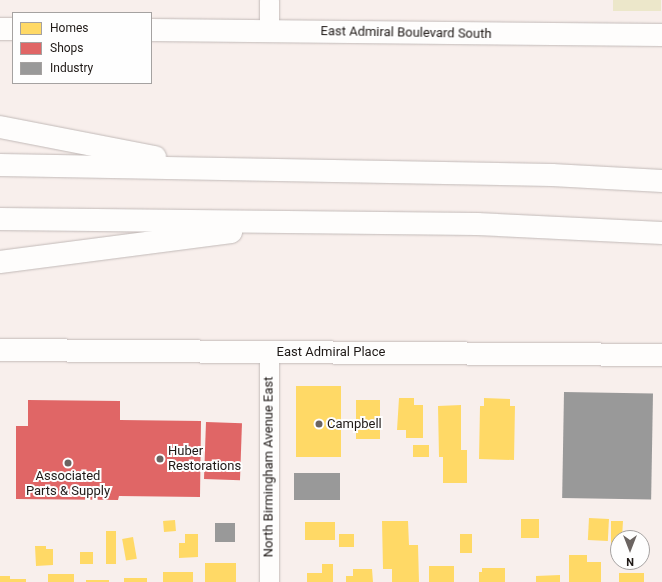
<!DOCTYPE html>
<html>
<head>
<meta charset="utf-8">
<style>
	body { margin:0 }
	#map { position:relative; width:662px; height:582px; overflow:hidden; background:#f8efec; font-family:Roboto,sans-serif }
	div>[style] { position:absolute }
	.green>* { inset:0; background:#ece7ca; transform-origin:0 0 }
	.homes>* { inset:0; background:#ffd966; transform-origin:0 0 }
	.shops>* { inset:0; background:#e06666; transform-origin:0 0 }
	.industry>* { inset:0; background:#999; transform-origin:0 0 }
	.roads { filter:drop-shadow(0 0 1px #c2bab8) drop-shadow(0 0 1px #c2bab8) }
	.minor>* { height:19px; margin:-9.5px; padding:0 9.5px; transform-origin:9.5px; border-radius:9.5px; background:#fefdfc }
	.major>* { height:22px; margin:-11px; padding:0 11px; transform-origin:11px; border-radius:11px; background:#fefdfc }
	.highway>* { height:22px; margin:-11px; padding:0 11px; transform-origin:11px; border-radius:11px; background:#fefdfc }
	.dots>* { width:11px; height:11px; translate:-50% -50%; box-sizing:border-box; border:2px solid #fefefe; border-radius:50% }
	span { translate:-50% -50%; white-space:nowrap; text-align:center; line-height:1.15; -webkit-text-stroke:4px #fefefe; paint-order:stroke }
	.street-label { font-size:13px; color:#1f1916 }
	.poi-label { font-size:13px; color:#1f1916 }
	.left { translate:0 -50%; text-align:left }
	.legend { position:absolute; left:12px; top:12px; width:140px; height:72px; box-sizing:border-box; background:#fefefe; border:1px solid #a5a2a1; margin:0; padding:5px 7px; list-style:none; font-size:12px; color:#1f1916 }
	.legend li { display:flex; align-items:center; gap:8px; height:20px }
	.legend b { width:20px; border:1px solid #a5a2a1 }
	.north { position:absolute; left:610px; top:530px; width:40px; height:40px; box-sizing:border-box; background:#fefefe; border:1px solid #a5a2a1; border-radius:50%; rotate:180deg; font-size:11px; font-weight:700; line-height:16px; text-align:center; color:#1f1916 }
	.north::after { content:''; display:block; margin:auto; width:14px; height:18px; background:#6b6461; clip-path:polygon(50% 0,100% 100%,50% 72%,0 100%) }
</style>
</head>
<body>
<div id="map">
	<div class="green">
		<div style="left:613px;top:0;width:48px;height:11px"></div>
	</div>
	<div class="homes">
		<div style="left:296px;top:386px;width:45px;height:71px"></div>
		<div style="clip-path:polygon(399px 398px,414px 398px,414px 405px,423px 405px,423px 438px,406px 438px,406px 430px,397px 430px)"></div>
		<div style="clip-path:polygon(484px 398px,510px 399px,510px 406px,515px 406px,514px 460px,479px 459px,480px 406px,484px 406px)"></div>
		<div style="left:356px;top:400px;width:24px;height:39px"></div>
		<div style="clip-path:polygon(461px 405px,461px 450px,467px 450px,467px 483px,443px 483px,443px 457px,439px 457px,438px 406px)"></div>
		<div style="left:413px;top:445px;width:16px;height:12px"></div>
		<div style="left:589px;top:518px;width:20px;height:22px;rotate:3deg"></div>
		<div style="left:521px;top:519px;width:18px;height:19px"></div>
		<div style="left:175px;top:520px;width:11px;height:12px;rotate:85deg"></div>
		<div style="clip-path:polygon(382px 521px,408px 521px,409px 545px,418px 545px,419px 582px,392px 582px,392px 569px,383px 569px)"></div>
		<div style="clip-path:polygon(611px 521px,623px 521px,622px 538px,618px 538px,618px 544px,611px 544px)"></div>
		<div style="left:305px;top:522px;width:30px;height:18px"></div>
		<div style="left:106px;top:531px;width:10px;height:33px"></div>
		<div style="clip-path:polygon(185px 534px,198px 534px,198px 557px,179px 558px,179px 543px,185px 543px)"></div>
		<div style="left:339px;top:534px;width:15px;height:13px"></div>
		<div style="left:460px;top:534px;width:12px;height:19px"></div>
		<div style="left:133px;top:537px;width:22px;height:11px;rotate:80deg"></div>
		<div style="clip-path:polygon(35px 546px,46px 546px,46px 549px,53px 549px,53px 565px,36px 566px)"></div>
		<div style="left:80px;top:552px;width:13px;height:12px"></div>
		<div style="clip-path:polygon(569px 555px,587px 555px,587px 562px,601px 562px,601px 582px,569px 582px)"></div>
		<div style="left:205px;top:563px;width:31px;height:19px"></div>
		<div style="clip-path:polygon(322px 564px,333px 564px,333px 582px,307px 582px,307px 573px,322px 573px)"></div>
		<div style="left:429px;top:566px;width:25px;height:16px"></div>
		<div style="clip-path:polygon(482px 568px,505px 568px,505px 582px,479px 582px,479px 572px,482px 572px)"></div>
		<div style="clip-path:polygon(353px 569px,372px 569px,373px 582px,346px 582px,346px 576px,353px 576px)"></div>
		<div style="left:163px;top:572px;width:30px;height:10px"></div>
		<div style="left:619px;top:573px;width:25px;height:9px"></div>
		<div style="left:48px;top:574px;width:26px;height:8px"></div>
		<div style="clip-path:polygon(560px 575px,560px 582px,536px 582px,536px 576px)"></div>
		<div style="clip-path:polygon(0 576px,10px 576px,10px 579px,26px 579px,26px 582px,0 582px)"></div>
		<div style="left:124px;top:578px;width:23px;height:4px"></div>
		<div style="left:86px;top:580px;width:23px;height:2px"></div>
	</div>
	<div class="shops">
		<div style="clip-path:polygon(28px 400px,120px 401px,120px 420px,201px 421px,200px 497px,119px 496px,118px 500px,16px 499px,16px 426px,28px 426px)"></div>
		<div style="left:206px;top:422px;width:36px;height:57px;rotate:2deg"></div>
	</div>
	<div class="industry">
		<div style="left:564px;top:392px;width:89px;height:106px;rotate:1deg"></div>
		<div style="left:294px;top:473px;width:46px;height:27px"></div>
		<div style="left:215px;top:523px;width:20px;height:19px"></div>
	</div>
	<div class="roads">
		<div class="minor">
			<div style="left:269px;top:31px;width:31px;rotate:-90deg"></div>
			<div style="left:269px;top:582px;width:230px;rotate:-90deg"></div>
		</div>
		<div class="major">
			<div style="left:0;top:29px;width:13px"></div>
			<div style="left:151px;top:30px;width:511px;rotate:0.56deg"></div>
			<div style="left:0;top:350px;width:662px;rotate:0.43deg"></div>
		</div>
		<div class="highway">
			<div style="left:0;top:127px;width:158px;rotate:11deg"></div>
			<div style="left:0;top:165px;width:552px;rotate:1.04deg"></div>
			<div style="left:552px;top:175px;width:110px;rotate:3.1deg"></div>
			<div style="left:0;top:219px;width:477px;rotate:0.6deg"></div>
			<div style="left:477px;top:224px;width:185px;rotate:2.8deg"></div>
			<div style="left:0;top:262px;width:233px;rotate:-7.4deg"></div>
		</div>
	</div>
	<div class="dots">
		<div style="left:319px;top:424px;background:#6b6461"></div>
		<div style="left:160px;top:459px;background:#6b6461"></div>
		<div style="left:68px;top:463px;background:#6b6461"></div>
	</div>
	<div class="street-label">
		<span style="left:406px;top:33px;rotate:1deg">East Admiral Boulevard South</span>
		<span style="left:331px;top:352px">East Admiral Place</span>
		<span style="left:269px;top:467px;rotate:-90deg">North Birmingham Avenue East</span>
	</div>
	<div class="poi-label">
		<span class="left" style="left:327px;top:424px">Campbell</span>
		<span class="left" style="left:168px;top:459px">Huber<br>Restorations</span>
		<span style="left:68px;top:484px">Associated<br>Parts &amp; Supply</span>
	</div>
	<ul class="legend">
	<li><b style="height:11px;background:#ffd966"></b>Homes</li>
	<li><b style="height:11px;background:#e06666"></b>Shops</li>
	<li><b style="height:11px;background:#999"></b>Industry</li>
	</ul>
	<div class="north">N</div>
</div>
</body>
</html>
